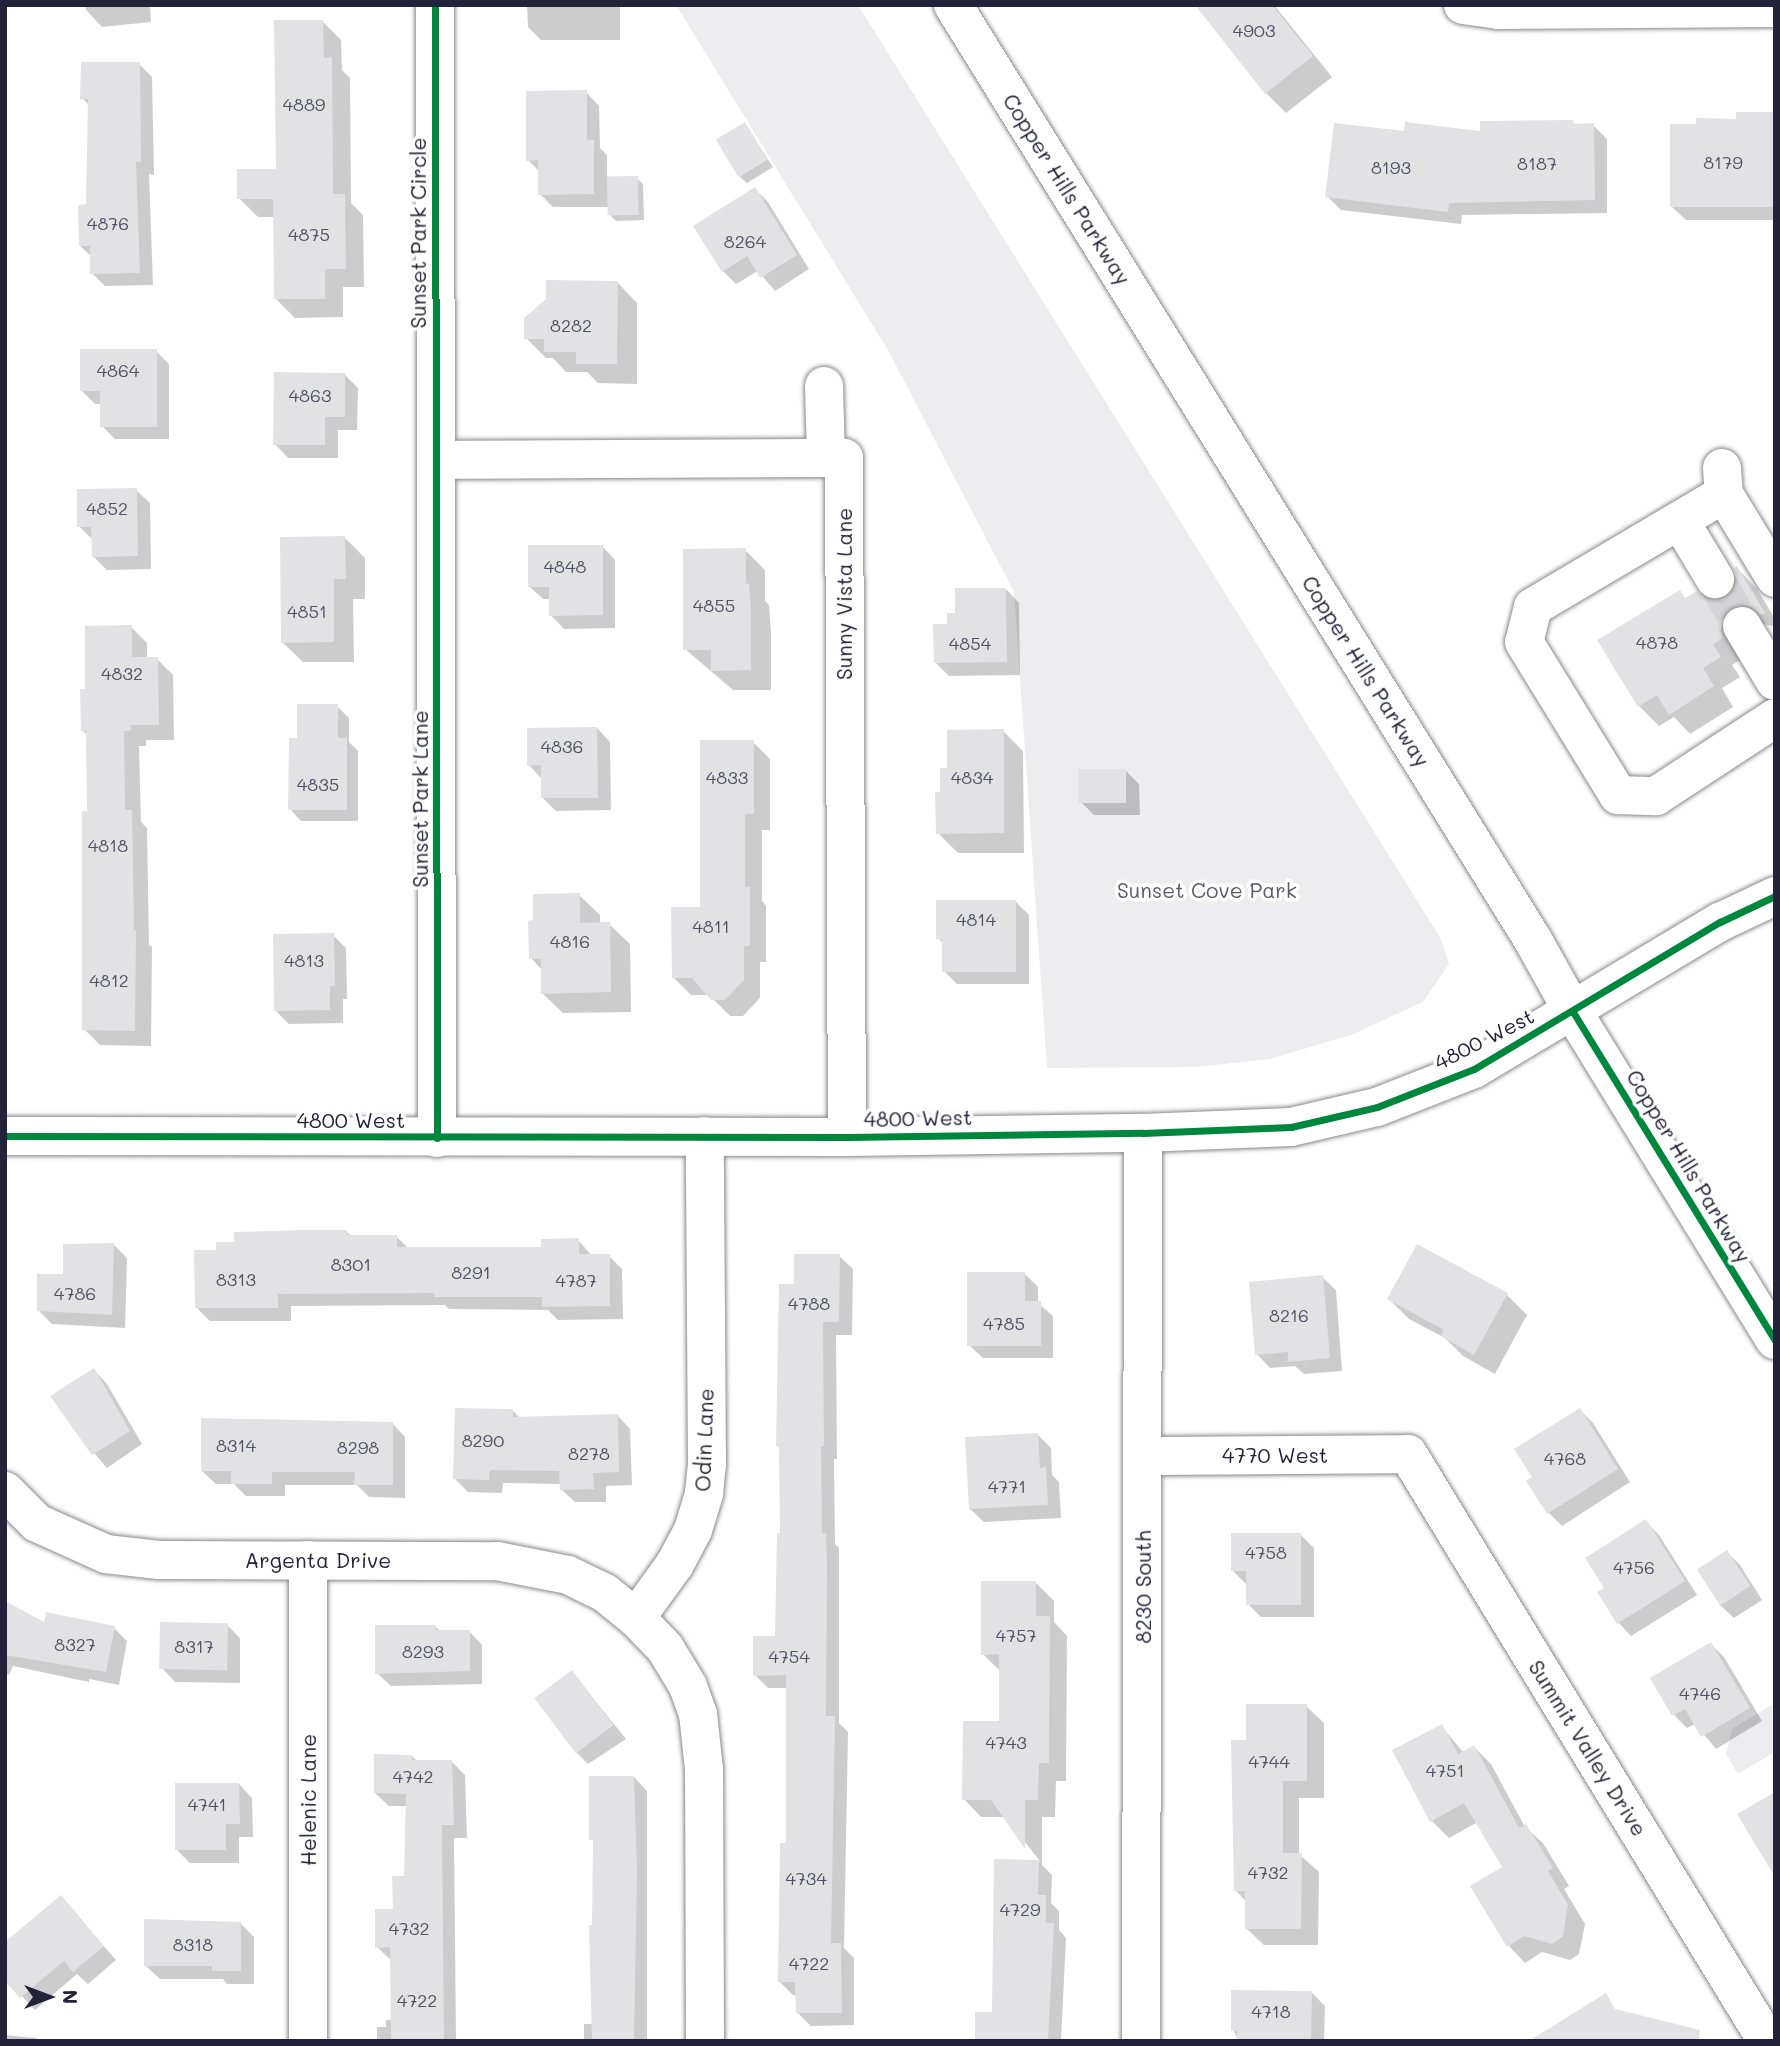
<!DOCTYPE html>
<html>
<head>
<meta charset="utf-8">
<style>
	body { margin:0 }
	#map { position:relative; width:1780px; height:2046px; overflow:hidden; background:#fff; font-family:Mali,sans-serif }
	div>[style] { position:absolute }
	.green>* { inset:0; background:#ededef }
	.shadow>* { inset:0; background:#0003 }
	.building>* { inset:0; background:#e2e2e4; transform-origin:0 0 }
	.minor-tunnel>* { height:38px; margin-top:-19px; transform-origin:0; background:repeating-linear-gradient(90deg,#d3d3d8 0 38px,transparent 0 57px) }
	.roads { filter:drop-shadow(0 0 2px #8a8a8f) drop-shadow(0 0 2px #8a8a8f) }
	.minor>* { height:38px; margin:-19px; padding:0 19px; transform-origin:19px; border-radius:19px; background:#fff }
	.major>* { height:38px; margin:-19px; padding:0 19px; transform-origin:19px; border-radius:19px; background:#fff }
	.cycleway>* { height:7px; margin:-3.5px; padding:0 3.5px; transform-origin:3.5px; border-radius:3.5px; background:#00873e }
	span { translate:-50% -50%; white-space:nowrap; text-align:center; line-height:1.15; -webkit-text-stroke:7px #fff; paint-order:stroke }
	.number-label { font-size:18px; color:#525265 }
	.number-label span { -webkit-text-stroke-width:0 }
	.street-label { font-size:21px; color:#22223b }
	.park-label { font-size:21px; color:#5b5b6d }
	.frame { position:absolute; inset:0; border:7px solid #22223b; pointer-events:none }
	.north { position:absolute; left:14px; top:1962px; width:70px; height:70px; -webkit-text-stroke:5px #fff; paint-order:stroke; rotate:90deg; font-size:19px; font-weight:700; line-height:28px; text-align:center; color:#22223b }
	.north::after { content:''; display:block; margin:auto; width:24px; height:32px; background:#22223b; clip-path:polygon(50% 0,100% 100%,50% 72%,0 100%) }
</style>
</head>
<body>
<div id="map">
	<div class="green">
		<div style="clip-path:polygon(676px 5px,858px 5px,1441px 939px,1449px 964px,1423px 1002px,1351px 1035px,1270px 1059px,1195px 1067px,1047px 1068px,1014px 592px,889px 352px)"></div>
		<div style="clip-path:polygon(1775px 1703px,1775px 1752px,1738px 1774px,1726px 1754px,1732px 1729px)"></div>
	</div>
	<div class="shadow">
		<div style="clip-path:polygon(85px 5px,150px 5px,151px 22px,102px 27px,86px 10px)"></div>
		<div style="clip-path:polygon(527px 5px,620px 5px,620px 40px,541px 40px,528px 27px)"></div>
		<div style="clip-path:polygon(1197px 5px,1274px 5px,1332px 77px,1286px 113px,1266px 93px)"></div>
		<div style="clip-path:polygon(322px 21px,341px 40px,342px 70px,350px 78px,351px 203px,363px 215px,364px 287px,343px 287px,343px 317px,295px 318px,276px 299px,275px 217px,258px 217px,239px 198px,278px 171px)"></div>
		<div style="clip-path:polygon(139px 64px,152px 77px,154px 175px,149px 174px,153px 285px,105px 286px,92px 273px,92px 257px,80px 246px,88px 206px,90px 106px,82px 98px)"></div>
		<div style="clip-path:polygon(586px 92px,599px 106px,600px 148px,607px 155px,607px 179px,637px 178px,643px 184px,644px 220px,616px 221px,610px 215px,610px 207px,553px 207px,540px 194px,540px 172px,528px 160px)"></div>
		<div style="clip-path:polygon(1775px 114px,1775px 220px,1686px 220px,1672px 207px,1698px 126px)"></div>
		<div style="clip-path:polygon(1572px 121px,1576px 126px,1593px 125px,1607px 139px,1607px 213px,1462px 215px,1461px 224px,1341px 210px,1327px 196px,1406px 133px,1482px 133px)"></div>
		<div style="clip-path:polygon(745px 124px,773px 167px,747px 183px,740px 177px)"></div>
		<div style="clip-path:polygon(755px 189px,768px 202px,809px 269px,775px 291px,758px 271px,736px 284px,723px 271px)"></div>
		<div style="clip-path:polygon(617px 282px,637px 303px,637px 384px,598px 383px,587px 372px,566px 372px,553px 358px,546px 358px,526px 338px)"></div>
		<div style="clip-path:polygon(156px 351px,169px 364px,169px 439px,115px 439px,102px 426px,102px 404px,95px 404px,82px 391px)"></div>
		<div style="clip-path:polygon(345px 375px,358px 388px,357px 430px,338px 430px,338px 458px,288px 458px,275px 444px)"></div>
		<div style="clip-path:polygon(136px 490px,150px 503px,151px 569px,107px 570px,93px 556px,93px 540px,79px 526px)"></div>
		<div style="clip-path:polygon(345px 538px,365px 558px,365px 599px,353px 599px,354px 662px,303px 662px,282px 642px)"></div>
		<div style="clip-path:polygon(602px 546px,615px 560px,615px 628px,564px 629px,551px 615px,551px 599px,543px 599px,529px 586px)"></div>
		<div style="clip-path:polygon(745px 550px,765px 570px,765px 601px,769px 605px,771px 632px,771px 690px,733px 690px,685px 649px)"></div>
		<div style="clip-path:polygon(evenodd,1737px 568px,1757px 589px,1775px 619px,1775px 627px,1764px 624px,1751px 627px,1743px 658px,1732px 665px,1740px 677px,1722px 688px,1733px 707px,1690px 734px,1674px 717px,1659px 726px,1639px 706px,1679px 592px,1686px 599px,1716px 603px,1727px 600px,1736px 590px,1737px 568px,1721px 615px,1725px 615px,1719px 635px,1716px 634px,1721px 615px)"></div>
		<div style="clip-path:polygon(1006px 589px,1019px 603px,1020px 675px,949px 676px,935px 662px,949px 626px)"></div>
		<div style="clip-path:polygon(131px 627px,147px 643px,147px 659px,157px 659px,173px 675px,174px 740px,146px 740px,146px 746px,139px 746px,141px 822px,147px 828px,149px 945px,152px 947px,151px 1046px,100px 1045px,84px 1029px,89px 813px,88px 736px,83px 731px,87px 691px)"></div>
		<div style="clip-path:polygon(337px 706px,349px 718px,349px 742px,358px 751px,358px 821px,301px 821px,290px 809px,298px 739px)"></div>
		<div style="clip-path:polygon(597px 728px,610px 742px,611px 810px,556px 811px,542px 797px,542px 779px,529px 765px)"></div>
		<div style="clip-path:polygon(1003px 731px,1023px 751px,1024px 853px,958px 853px,938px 833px,942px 794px)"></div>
		<div style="clip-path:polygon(753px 742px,770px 759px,770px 830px,762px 830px,762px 901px,766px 906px,766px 962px,760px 962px,760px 998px,743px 1016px,730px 1016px,709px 995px,691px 995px,674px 978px,702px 908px)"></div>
		<div style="clip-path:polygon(1126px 771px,1139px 784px,1140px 815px,1094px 815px,1081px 802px)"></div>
		<div style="clip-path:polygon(579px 895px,600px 915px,600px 924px,609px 924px,630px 944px,631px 1012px,563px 1013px,542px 993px,542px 970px,531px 958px)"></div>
		<div style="clip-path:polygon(1015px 901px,1029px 915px,1029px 984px,957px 984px,944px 971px,944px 944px,938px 938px)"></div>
		<div style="clip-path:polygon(333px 935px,346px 948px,347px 999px,343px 999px,343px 1023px,289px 1024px,276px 1011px)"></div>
		<div style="clip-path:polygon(346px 1231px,351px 1236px,396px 1236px,409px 1249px,543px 1249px,578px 1240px,592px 1256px,609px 1256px,622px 1269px,623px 1319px,558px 1320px,548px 1310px,449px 1309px,445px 1305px,291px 1306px,291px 1321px,210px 1321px,197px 1308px,218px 1252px,236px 1244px)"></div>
		<div style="clip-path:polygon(114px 1245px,127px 1258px,125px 1328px,52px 1324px,39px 1311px,65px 1275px)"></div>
		<div style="clip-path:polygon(839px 1256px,853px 1269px,852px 1335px,836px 1335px,837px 1459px,834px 1459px,835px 1544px,839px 1548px,839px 1723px,848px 1732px,844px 1948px,854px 1958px,854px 2025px,811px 2026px,797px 2012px,797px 1995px,793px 1995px,780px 1982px,788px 1845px,788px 1688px,768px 1688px,755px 1675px,777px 1638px,782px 1535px,781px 1449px,778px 1446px,796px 1286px)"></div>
		<div style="clip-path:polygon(1025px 1274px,1038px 1287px,1038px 1303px,1053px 1316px,1053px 1358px,983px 1358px,969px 1345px)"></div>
		<div style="clip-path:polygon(1322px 1277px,1336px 1290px,1342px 1371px,1304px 1374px,1295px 1366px,1270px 1368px,1257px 1354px)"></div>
		<div style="clip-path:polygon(1507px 1295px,1527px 1315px,1495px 1374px,1463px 1356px,1445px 1338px,1409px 1319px,1389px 1299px)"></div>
		<div style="clip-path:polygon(94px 1370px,107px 1384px,142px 1444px,107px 1468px,73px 1428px,53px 1397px)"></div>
		<div style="clip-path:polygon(1580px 1410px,1593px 1423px,1630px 1482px,1562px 1526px,1549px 1513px,1534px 1478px)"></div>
		<div style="clip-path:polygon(513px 1411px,520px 1418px,617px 1415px,630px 1429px,632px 1485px,606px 1486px,606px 1502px,575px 1502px,561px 1489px,561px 1484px,503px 1483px,502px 1493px,468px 1492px,455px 1479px)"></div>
		<div style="clip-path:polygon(392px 1423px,405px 1437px,405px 1498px,369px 1497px,357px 1485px,285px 1485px,285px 1496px,246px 1496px,234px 1484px,216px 1484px,202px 1471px)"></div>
		<div style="clip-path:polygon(1038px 1435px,1051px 1448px,1052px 1475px,1059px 1482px,1061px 1518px,984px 1522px,970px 1509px)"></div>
		<div style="clip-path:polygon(1646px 1522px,1659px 1535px,1697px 1595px,1631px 1636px,1618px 1622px)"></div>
		<div style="clip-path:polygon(1301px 1535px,1314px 1548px,1314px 1617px,1261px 1617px,1248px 1604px,1246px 1584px,1233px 1571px)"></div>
		<div style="clip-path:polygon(1727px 1552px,1740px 1565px,1762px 1600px,1734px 1618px,1720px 1605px)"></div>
		<div style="clip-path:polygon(1036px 1583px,1054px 1601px,1054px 1622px,1067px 1636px,1066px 1781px,1056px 1781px,1055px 1817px,1042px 1817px,1042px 1865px,1052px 1875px,1051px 1903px,1059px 1911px,1059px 1930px,1066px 1938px,1061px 2041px,977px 2041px,994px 2014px,996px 1861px,1040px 1861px,1005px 1817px,981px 1817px,964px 1799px,1001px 1723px,1001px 1672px,983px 1654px)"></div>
		<div style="clip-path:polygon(5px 1603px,45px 1624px,114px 1628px,127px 1641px,119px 1685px,89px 1679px,89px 1682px,13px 1666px,9px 1675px,5px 1673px)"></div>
		<div style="clip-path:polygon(227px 1625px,240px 1638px,240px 1683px,175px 1682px,162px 1668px)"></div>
		<div style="clip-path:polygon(436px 1627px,440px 1631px,469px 1631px,482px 1645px,482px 1684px,391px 1686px,377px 1673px)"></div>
		<div style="clip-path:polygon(1711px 1644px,1724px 1657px,1762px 1721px,1716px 1749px,1695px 1724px,1687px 1728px,1674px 1715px)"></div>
		<div style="clip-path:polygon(572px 1672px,626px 1739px,588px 1764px,575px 1751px)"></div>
		<div style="clip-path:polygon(1306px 1706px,1324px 1723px,1324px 1798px,1299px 1798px,1299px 1854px,1319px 1872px,1318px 1945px,1264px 1945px,1246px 1928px,1247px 1902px,1235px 1890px,1248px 1742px)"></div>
		<div style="clip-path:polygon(1441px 1726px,1464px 1753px,1474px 1747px,1491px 1764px,1525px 1827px,1543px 1843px,1569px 1886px,1564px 1889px,1585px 1924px,1579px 1954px,1570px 1960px,1542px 1952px,1525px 1963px,1508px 1945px,1505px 1867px,1478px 1822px,1449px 1838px,1432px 1821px)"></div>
		<div style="clip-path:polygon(412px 1756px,417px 1761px,451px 1761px,465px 1775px,467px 1838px,454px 1838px,456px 2041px,377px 2041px,377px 2027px,386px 2027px,386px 2020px,393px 2020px,392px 1961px,377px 1947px,406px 1878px,407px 1806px,389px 1806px,375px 1793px)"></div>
		<div style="clip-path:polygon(634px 1777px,647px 1791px,647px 2041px,584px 2041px,584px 2024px,594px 2024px,595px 1843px,591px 1839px)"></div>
		<div style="clip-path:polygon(239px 1784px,252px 1798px,253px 1837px,239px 1837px,239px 1863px,190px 1863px,176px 1849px)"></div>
		<div style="clip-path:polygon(61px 1897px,116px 1960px,88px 1984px,77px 1974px,35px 2010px,5px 1978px)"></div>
		<div style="clip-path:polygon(240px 1923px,254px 1937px,254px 1984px,227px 1984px,223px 1979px,160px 1979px,146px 1966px)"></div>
		<div style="clip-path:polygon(1311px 1992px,1325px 2006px,1324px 2041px,1239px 2041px,1233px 2030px)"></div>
		<div style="clip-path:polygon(5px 2035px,36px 2038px,38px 2041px,5px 2041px)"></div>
	</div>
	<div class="building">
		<div style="clip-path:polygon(1195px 5px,1272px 5px,1313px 56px,1265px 94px)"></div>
		<div style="clip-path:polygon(274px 20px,323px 20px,324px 58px,332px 57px,333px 194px,345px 194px,346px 269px,325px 269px,325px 299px,274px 299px,273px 199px,237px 199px,237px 169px,276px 169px)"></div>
		<div style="clip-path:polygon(81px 62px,140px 62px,141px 162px,136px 162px,140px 273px,90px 274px,90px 246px,79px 246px,78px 205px,86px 204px,88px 99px,80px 99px)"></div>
		<div style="clip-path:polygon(587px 90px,587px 140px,594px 140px,594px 194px,538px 195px,538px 160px,526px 161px,526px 91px)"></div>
		<div style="clip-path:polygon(1736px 112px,1775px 112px,1774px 207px,1670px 207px,1670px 124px,1696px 124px,1696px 118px,1736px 119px)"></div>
		<div style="clip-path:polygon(1573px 120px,1573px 124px,1594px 123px,1595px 200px,1449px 203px,1448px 212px,1325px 197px,1334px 123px,1404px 131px,1405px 122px,1480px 131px,1480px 121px)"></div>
		<div style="left:745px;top:122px;width:44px;height:34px;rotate:59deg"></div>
		<div style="left:638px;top:176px;width:39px;height:31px;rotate:89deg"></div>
		<div style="clip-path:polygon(755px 187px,797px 255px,760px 278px,747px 256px,722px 272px,693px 226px)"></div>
		<div style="clip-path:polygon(546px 280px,618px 281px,617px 364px,576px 364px,576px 352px,544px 352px,544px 339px,524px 339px,524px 318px,546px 299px)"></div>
		<div style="clip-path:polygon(80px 349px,157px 349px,157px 427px,100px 427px,100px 391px,80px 391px)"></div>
		<div style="clip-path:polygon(274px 372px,345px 373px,345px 417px,325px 417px,325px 445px,273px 445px)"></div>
		<div style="clip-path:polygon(137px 488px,138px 556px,92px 557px,91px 527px,77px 527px,77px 489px)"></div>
		<div style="clip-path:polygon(345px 536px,346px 579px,334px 579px,334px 642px,281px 643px,280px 537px)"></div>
		<div style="clip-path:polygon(528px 545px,603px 545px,603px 615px,549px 616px,549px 587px,528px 587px)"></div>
		<div style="clip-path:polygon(746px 548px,746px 584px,749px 583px,751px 610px,751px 670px,711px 671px,711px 650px,683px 650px,683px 549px)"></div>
		<div style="clip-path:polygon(1737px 566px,1765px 613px,1761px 615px,1752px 607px,1741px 604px,1730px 608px,1723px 615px,1720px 626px,1723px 638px,1713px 644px,1721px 657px,1703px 668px,1714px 686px,1669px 715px,1657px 695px,1638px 707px,1597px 640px,1680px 590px,1685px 598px,1697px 591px,1705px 598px,1716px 601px,1726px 598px,1734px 589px,1737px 578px,1734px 568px)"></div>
		<div style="clip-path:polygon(955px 588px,1006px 588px,1007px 662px,934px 663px,933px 624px,947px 624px,947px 613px,955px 613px)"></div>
		<div style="clip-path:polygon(132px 625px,132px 657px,158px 657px,159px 725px,131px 725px,131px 731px,124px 731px,125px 810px,132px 810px,134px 930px,136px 930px,135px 1031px,82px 1030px,82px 811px,87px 811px,86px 731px,81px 731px,80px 689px,85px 689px,85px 626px)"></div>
		<div style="clip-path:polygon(297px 704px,338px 704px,338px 738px,347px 738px,347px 810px,288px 810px,289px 738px,297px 738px)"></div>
		<div style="clip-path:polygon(597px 727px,598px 798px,541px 798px,541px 765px,527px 766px,527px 728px)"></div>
		<div style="clip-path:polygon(1004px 729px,1004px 833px,936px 834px,935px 792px,940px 792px,940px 768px,947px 768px,947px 730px)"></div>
		<div style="clip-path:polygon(700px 740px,754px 740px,754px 814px,745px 814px,745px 887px,750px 887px,750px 946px,744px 946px,744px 980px,725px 1000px,711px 1000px,692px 978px,672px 978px,671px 907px,700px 907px)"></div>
		<div style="left:1078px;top:769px;width:48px;height:34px"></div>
		<div style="clip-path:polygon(580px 893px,580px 923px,610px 922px,611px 992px,541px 994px,541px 959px,529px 959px,528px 921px,533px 920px,533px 894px)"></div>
		<div style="clip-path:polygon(936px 900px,1016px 900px,1016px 972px,942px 972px,942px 939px,936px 939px)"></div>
		<div style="clip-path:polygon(334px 933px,335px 986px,330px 986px,330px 1010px,274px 1011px,273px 934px)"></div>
		<div style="clip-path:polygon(305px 1230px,347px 1230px,347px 1235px,397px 1235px,397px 1247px,541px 1247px,541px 1239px,579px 1238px,579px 1254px,610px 1254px,610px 1306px,542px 1307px,542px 1297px,434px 1297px,434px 1293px,278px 1294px,278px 1308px,195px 1308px,194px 1250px,216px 1250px,216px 1242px,234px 1242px,234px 1232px)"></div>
		<div style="clip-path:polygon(114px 1243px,112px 1315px,37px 1311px,37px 1274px,63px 1274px,63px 1244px)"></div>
		<div style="clip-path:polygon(1417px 1244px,1508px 1293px,1474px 1355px,1441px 1336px,1444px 1330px,1387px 1299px)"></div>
		<div style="clip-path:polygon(794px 1254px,840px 1254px,839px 1322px,823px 1322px,824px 1446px,821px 1446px,822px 1533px,826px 1533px,827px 1566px,826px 1716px,835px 1716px,831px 1943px,841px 1943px,842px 2013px,796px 2013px,795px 1982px,778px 1982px,780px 1843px,786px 1843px,786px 1675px,753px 1676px,753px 1636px,775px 1636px,777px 1533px,780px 1533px,779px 1446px,776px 1446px,779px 1284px,794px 1284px)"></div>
		<div style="clip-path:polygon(967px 1272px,1025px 1272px,1025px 1301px,1041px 1301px,1041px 1346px,967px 1346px)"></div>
		<div style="clip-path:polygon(1323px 1275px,1330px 1358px,1288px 1362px,1288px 1352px,1255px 1355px,1249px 1282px)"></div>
		<div style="clip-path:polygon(94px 1368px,130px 1431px,92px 1455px,50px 1396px)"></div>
		<div style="clip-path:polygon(455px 1408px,513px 1409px,513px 1417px,618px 1414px,619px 1472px,593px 1473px,594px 1489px,560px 1490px,559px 1471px,490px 1470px,489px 1480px,453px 1479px)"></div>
		<div style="clip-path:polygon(1580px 1408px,1618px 1469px,1547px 1514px,1526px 1481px,1532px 1477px,1514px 1449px)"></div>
		<div style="clip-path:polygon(201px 1418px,393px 1422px,393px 1485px,354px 1485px,355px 1472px,272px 1472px,272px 1484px,231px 1484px,231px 1471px,201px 1471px)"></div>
		<div style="clip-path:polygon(1038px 1433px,1040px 1468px,1046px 1467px,1048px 1505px,969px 1509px,965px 1437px)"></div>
		<div style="clip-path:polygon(1646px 1519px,1685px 1581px,1617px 1624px,1597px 1592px,1604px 1588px,1585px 1558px)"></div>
		<div style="clip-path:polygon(1231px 1533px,1301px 1533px,1301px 1605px,1246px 1605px,1246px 1571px,1231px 1571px)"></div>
		<div style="left:1727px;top:1550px;width:43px;height:36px;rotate:57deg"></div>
		<div style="clip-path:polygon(981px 1581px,1036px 1581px,1036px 1616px,1050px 1616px,1049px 1763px,1039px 1763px,1038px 1800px,1025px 1800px,1025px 1849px,991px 1800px,962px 1800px,963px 1721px,999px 1721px,999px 1654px,981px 1655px)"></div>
		<div style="clip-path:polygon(5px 1601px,44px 1622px,46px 1612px,115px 1626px,106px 1672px,5px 1655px)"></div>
		<div style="left:160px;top:1622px;width:68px;height:47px;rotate:1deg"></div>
		<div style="clip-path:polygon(375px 1625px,436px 1625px,436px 1630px,470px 1630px,470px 1671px,375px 1674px)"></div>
		<div style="clip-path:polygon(1711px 1642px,1750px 1708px,1701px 1737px,1685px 1709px,1672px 1716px,1650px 1678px)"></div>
		<div style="left:572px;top:1670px;width:69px;height:47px;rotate:53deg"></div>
		<div style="clip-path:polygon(1246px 1704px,1307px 1704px,1307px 1781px,1283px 1781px,1283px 1853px,1302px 1853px,1301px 1929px,1245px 1929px,1245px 1891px,1234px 1891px,1231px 1740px,1246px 1740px)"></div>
		<div style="clip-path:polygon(1442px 1724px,1458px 1754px,1474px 1745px,1519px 1828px,1526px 1824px,1553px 1868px,1548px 1871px,1568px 1905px,1563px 1936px,1552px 1944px,1524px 1936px,1507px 1947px,1470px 1886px,1502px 1867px,1464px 1803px,1430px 1822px,1392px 1750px)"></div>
		<div style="clip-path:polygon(374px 1754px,412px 1755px,412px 1760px,452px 1760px,454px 1825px,442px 1825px,444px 2041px,391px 2041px,390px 1947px,375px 1948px,375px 1909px,393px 1909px,392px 1876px,404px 1876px,406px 1794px,374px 1793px)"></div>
		<div style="clip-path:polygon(589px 1776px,634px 1776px,637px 1871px,634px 2041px,592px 2041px,589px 1925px,592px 1925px,593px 1840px,589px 1840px)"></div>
		<div style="clip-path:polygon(175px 1783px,239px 1783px,240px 1824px,226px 1824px,226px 1850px,175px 1850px)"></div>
		<div style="clip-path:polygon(1775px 1792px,1775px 1877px,1737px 1814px)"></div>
		<div style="clip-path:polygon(994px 1859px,1039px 1860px,1038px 1895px,1046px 1895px,1046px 1923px,1054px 1923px,1048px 2041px,975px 2041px,975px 2012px,992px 2012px)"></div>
		<div style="clip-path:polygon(61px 1895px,104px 1946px,73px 1972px,64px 1961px,20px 1998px,5px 1981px,5px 1942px)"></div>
		<div style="clip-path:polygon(144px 1919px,241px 1922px,241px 1971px,212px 1971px,212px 1966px,144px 1966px)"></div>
		<div style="clip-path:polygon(1231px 1990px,1312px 1991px,1311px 2041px,1237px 2041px,1237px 2031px,1231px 2031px)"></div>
		<div style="clip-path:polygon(1606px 1993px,1615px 2009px,1700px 2030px,1699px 2041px,1529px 2041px)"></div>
	</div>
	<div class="minor-tunnel">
		<div style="left:1715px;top:579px;width:54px;rotate:60.1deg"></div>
	</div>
	<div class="roads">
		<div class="minor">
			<div style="left:435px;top:5px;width:1133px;rotate:89.9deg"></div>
			<div style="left:1463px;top:5px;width:34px;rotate:8deg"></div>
			<div style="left:1497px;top:10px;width:278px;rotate:-0.4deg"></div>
			<div style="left:824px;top:386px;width:72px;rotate:88.4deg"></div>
			<div style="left:437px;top:460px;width:407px;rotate:-0.3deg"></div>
			<div style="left:844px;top:458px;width:679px;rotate:89.75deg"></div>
			<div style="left:1722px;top:468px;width:26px;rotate:86deg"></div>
			<div style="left:1724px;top:494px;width:98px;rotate:58.7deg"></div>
			<div style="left:1724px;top:494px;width:222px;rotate:149.4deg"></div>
			<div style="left:1533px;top:607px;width:36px;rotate:104deg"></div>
			<div style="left:1524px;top:642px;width:180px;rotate:58.4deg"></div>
			<div style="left:1618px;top:795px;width:38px;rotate:2deg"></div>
			<div style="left:1656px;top:796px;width:142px;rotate:-33.2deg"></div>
			<div style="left:1680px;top:521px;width:68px;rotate:58.9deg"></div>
			<div style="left:1742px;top:626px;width:64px;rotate:59deg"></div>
			<div style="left:5px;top:1136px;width:842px;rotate:0.07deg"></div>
			<div style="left:847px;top:1137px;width:296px;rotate:-0.8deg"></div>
			<div style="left:1143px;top:1133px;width:148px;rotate:-2.3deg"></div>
			<div style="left:1291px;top:1127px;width:88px;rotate:-13.1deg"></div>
			<div style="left:1377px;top:1107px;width:104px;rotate:-21.4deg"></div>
			<div style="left:1474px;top:1069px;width:287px;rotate:-30.9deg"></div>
			<div style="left:1720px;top:922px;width:61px;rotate:-25.3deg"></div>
			<div style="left:1143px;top:1456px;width:265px;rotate:-0.4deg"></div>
			<div style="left:1408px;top:1454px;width:688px;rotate:58.55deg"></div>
			<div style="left:5px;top:1491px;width:45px;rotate:45deg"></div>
			<div style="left:37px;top:1523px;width:76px;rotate:24.2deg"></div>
			<div style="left:106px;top:1554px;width:53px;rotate:6.5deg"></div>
			<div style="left:159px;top:1560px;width:338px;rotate:0.2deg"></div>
			<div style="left:497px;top:1561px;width:72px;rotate:11.2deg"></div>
			<div style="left:568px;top:1575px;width:41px;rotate:25.9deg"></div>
			<div style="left:605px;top:1593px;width:40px;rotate:39deg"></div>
			<div style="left:308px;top:1560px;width:481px;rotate:90deg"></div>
			<div style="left:705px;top:2041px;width:272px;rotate:-90.2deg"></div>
			<div style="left:704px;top:1769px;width:55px;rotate:-96.2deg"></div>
			<div style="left:698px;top:1714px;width:30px;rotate:-110deg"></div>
			<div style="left:688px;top:1686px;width:44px;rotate:-121.2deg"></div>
			<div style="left:665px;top:1648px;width:42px;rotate:-134deg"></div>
			<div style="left:636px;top:1618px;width:67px;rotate:-54.2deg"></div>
			<div style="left:675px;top:1564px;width:38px;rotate:-62deg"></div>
			<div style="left:693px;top:1530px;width:39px;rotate:-73deg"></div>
			<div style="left:704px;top:1493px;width:30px;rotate:-84deg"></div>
			<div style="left:707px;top:1463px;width:327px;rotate:-90.4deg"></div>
			<div style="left:1141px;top:2041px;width:908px;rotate:-89.87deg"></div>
		</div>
		<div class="major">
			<div style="left:953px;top:5px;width:1100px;rotate:58.19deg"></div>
			<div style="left:1533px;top:940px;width:82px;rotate:60.9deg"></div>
			<div style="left:1573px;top:1012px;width:385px;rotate:58.4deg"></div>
		</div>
	</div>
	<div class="cycleway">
		<div style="left:435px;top:5px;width:1133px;rotate:89.9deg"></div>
		<div style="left:1573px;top:1012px;width:385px;rotate:58.4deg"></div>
		<div style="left:5px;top:1136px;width:842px;rotate:0.07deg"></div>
		<div style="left:847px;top:1137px;width:296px;rotate:-0.8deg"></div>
		<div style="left:1143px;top:1133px;width:148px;rotate:-2.3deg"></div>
		<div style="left:1291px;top:1127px;width:88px;rotate:-13.1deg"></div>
		<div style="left:1377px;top:1107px;width:104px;rotate:-21.4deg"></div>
		<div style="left:1474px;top:1069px;width:287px;rotate:-30.9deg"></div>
		<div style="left:1720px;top:922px;width:61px;rotate:-25.3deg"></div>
	</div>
	<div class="number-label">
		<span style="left:1254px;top:30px">4903</span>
		<span style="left:304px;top:104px">4889</span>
		<span style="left:1723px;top:162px">8179</span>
		<span style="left:1537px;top:163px">8187</span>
		<span style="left:1391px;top:167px">8193</span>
		<span style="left:108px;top:223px">4876</span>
		<span style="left:309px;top:234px">4875</span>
		<span style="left:745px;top:241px">8264</span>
		<span style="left:571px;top:325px">8282</span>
		<span style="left:118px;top:370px">4864</span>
		<span style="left:310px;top:395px">4863</span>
		<span style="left:107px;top:508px">4852</span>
		<span style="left:565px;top:566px">4848</span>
		<span style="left:714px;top:605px">4855</span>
		<span style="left:307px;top:611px">4851</span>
		<span style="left:1657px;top:642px">4878</span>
		<span style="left:970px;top:643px">4854</span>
		<span style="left:122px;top:673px">4832</span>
		<span style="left:562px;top:746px">4836</span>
		<span style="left:727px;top:777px">4833</span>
		<span style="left:972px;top:777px">4834</span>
		<span style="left:318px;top:784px">4835</span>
		<span style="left:108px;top:845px">4818</span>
		<span style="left:976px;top:919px">4814</span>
		<span style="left:711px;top:926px">4811</span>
		<span style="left:570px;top:941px">4816</span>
		<span style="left:304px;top:960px">4813</span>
		<span style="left:109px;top:980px">4812</span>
		<span style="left:351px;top:1264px">8301</span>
		<span style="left:471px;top:1272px">8291</span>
		<span style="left:236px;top:1279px">8313</span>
		<span style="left:576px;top:1280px">4787</span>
		<span style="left:75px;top:1293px">4786</span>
		<span style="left:809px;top:1303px">4788</span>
		<span style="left:1289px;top:1315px">8216</span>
		<span style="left:1004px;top:1323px">4785</span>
		<span style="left:483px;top:1440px">8290</span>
		<span style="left:236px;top:1445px">8314</span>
		<span style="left:358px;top:1447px">8298</span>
		<span style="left:589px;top:1453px">8278</span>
		<span style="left:1565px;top:1458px">4768</span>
		<span style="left:1007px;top:1486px">4771</span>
		<span style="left:1266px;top:1552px">4758</span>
		<span style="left:1634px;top:1567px">4756</span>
		<span style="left:1016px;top:1635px">4757</span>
		<span style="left:75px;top:1644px">8327</span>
		<span style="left:194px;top:1646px">8317</span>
		<span style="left:423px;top:1651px">8293</span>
		<span style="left:789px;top:1656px">4754</span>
		<span style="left:1700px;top:1693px">4746</span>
		<span style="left:1006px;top:1742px">4743</span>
		<span style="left:1269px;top:1761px">4744</span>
		<span style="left:1445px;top:1770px">4751</span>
		<span style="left:413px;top:1776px">4742</span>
		<span style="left:207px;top:1804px">4741</span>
		<span style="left:1268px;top:1872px">4732</span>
		<span style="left:806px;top:1878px">4734</span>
		<span style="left:1020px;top:1909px">4729</span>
		<span style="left:409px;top:1928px">4732</span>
		<span style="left:193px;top:1944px">8318</span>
		<span style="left:809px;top:1963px">4722</span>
		<span style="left:417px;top:2000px">4722</span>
		<span style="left:1271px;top:2011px">4718</span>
	</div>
	<div class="street-label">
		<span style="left:1067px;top:189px;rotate:58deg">Copper Hills Parkway</span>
		<span style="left:418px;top:233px;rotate:-90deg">Sunset Park Circle</span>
		<span style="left:844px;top:594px;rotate:-90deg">Sunny Vista Lane</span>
		<span style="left:1366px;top:671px;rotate:58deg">Copper Hills Parkway</span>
		<span style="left:420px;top:799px;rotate:-90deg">Sunset Park Lane</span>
		<span style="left:1484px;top:1039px;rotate:-27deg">4800 West</span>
		<span style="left:918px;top:1118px;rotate:-1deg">4800 West</span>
		<span style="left:351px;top:1120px">4800 West</span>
		<span style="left:1689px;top:1166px;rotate:59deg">Copper Hills Parkway</span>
		<span style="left:704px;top:1440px;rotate:-88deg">Odin Lane</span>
		<span style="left:1275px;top:1455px">4770 West</span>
		<span style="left:318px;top:1560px">Argenta Drive</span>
		<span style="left:1143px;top:1587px;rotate:-90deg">8230 South</span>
		<span style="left:1588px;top:1748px;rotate:58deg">Summit Valley Drive</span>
		<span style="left:308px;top:1800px;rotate:-90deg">Helenic Lane</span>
	</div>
	<div class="park-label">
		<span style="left:1207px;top:890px">Sunset Cove Park</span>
	</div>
	<div class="frame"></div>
	<div class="north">N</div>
</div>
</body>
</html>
